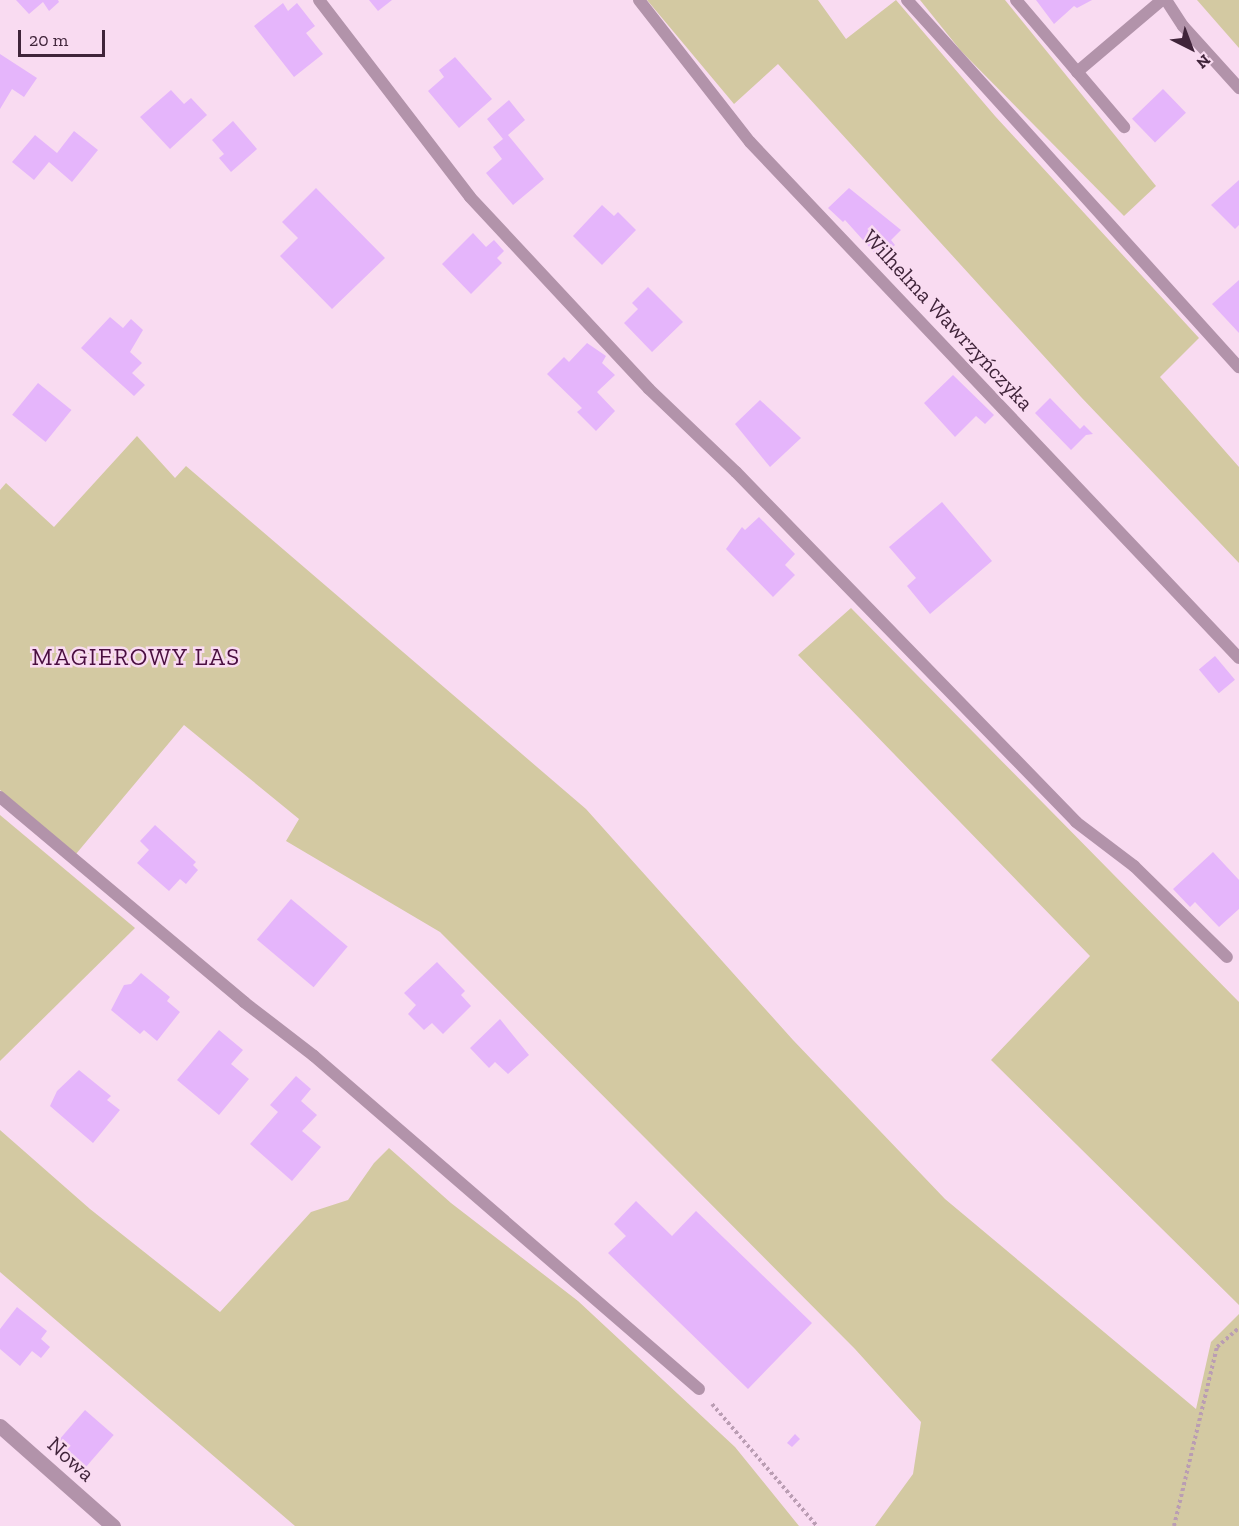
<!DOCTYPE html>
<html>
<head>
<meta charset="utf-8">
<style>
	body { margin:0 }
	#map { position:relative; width:1239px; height:1526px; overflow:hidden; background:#f9dbf1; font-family:"Zilla Slab",serif }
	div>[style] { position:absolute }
	.green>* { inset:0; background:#d3c9a2 }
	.building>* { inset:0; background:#e5b5fb; transform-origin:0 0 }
	.path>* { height:4px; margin-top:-2px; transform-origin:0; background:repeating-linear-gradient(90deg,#ba9db3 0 3px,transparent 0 6px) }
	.service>* { height:12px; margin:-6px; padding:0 6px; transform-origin:6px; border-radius:6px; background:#b293aa }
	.minor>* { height:15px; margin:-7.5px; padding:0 7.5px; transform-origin:7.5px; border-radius:7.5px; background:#b293aa }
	span { translate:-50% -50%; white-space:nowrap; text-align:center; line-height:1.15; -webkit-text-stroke:5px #f9dbf1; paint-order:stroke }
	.street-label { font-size:22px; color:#40243a }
	.neighbourhood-label { font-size:24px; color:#4a0e40; letter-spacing:1.5px }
	.north { position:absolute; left:1161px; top:18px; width:60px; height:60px; -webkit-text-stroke:4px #f9dbf1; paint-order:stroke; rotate:138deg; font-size:16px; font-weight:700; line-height:24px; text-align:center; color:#40243a }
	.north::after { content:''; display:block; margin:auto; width:21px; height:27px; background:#40243a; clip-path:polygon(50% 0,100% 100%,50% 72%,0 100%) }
	.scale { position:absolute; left:18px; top:30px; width:87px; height:27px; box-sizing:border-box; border:3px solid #40243a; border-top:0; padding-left:8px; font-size:18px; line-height:21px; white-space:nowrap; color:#40243a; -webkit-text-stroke:4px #f9dbf1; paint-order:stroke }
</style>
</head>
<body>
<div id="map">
	<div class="green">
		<div style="clip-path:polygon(647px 0,818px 0,846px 39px,896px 0,995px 116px,1199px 338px,1160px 377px,1239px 467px,1239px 563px,1081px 397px,778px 64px,734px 104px)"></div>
		<div style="clip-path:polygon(920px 0,1005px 0,1156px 186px,1124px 216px,961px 51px)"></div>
		<div style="clip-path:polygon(1197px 0,1239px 0,1239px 48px)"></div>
		<div style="clip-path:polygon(137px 436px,175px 478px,186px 466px,586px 809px,793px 1040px,945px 1199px,1196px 1409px,1211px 1342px,1239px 1314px,1239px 1526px,875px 1526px,913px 1474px,921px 1422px,855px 1349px,440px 932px,286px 841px,299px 819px,184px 725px,76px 854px,0 790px,0 490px,6px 483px,54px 527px)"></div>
		<div style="clip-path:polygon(851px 608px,1239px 1002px,1239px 1305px,991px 1060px,1090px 956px,798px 655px)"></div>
		<div style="clip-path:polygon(0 815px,135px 928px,0 1061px)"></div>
		<div style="clip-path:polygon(0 1130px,90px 1209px,220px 1312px,311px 1212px,348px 1200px,374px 1163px,389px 1148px,451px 1203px,578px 1301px,735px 1447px,799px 1526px,295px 1526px,0 1272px)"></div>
	</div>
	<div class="building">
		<div style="clip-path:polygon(16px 0,58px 0,59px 2px,49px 11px,43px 2px,29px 14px)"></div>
		<div style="clip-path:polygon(369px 0,392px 0,378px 11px)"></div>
		<div style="clip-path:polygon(1036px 0,1092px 0,1077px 8px,1074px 6px,1054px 24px)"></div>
		<div style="clip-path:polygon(283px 3px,288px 11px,297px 3px,315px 26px,306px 33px,323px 54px,294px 77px,254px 26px)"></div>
		<div style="clip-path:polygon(0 54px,37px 78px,24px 97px,12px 89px,0 109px)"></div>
		<div style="clip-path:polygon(455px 57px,492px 99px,459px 128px,428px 91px,444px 77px,439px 70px)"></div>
		<div style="left:1163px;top:89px;width:33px;height:43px;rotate:46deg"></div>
		<div style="clip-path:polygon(171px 90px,184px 104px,191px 98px,207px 115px,170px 149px,140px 117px)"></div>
		<div style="clip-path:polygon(509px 100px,525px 120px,508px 135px,544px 179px,513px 205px,486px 173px,502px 159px,493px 147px,503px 139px,487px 119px)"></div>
		<div style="clip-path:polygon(233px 121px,257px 149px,231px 172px,219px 158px,224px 154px,212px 140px)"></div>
		<div style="clip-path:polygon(74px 131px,98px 150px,72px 182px,49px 162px,34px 180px,12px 162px,35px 135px,57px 153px)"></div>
		<div style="clip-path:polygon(1239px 180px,1239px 225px,1235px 229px,1211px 205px)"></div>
		<div style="clip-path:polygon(316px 188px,385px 258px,332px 309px,280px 256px,298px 238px,282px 222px)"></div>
		<div style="clip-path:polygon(849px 188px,901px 230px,891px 240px,895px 245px,880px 259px,845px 220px,843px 222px,828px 208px)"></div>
		<div style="clip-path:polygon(602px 205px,614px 216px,618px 212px,636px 230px,602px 265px,573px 236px)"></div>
		<div style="clip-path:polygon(473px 233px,486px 247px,494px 240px,504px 251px,497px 258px,502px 263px,471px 294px,442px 264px)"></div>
		<div style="clip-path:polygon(1239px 280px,1239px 333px,1212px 304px)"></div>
		<div style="clip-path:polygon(648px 287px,683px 322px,652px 352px,624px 323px,638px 309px,632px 303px)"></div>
		<div style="clip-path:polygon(110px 317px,123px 328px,131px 319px,143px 330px,130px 352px,142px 363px,132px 373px,145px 385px,134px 396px,81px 348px)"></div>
		<div style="clip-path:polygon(587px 343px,606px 356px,602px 363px,615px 375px,597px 392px,615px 411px,596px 431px,577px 412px,582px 408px,547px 374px,564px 357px,569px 362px)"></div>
		<div style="clip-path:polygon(953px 375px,994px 415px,985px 424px,976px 416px,955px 437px,924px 403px)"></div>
		<div style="left:38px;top:383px;width:43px;height:41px;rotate:39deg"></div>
		<div style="clip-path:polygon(1050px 398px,1080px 429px,1084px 425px,1093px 434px,1086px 435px,1071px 450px,1035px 413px)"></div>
		<div style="clip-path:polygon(760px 400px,801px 438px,770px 467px,735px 424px)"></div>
		<div style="clip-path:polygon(942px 502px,992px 561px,930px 614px,907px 586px,916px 578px,889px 547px)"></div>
		<div style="clip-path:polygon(759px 517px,795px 554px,785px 565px,795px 575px,773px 597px,726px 549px,742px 527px,745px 530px)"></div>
		<div style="left:1215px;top:656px;width:31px;height:21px;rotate:50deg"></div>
		<div style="clip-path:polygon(155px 825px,196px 862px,193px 865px,198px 870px,186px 884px,180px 879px,169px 891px,137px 863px,149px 850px,140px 841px)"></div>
		<div style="clip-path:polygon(1213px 852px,1239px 880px,1239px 909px,1219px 927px,1195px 902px,1190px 907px,1173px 889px)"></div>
		<div style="left:291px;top:899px;width:74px;height:53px;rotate:40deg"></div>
		<div style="clip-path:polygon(437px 962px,465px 991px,461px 995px,471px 1006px,443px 1034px,432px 1023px,424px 1030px,408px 1014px,416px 1005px,404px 993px)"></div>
		<div style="clip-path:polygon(141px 973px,170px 997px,167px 1001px,180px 1012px,157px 1041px,144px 1030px,140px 1034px,111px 1010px,124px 985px,131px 984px)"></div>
		<div style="clip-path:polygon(500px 1019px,529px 1055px,508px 1074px,495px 1062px,489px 1068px,470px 1048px)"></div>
		<div style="clip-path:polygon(219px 1030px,243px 1050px,231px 1064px,249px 1079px,219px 1115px,177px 1080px)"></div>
		<div style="clip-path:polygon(79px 1070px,111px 1096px,107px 1100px,120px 1110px,93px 1143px,50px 1106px,57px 1091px)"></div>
		<div style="clip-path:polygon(296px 1076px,311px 1089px,301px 1101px,317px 1115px,302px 1131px,321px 1147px,292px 1181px,250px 1144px,278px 1112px,270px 1105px)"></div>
		<div style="clip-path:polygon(636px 1201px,672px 1236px,696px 1211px,812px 1323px,748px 1389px,608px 1253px,626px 1236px,614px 1224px)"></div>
		<div style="clip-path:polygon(17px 1307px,47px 1331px,41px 1339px,50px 1347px,41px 1358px,32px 1351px,20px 1366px,0 1349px,0 1329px)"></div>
		<div style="left:85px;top:1410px;width:38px;height:45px;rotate:41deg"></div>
		<div style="clip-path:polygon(795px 1434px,800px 1439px,792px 1447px,787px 1443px)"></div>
	</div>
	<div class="path">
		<div style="left:712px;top:1404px;width:161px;rotate:49.3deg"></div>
		<div style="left:1174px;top:1526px;width:184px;rotate:-76.5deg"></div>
		<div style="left:1217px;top:1347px;width:29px;rotate:-41deg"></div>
	</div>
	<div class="service">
		<div style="left:319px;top:0;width:248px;rotate:52.5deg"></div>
		<div style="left:470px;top:197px;width:262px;rotate:47deg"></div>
		<div style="left:649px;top:389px;width:120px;rotate:43.7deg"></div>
		<div style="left:736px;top:472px;width:488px;rotate:45.8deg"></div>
		<div style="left:1076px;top:822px;width:73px;rotate:37.2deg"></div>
		<div style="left:1134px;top:866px;width:130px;rotate:44.4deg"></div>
		<div style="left:639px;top:0;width:180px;rotate:52deg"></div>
		<div style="left:750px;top:142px;width:711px;rotate:46.54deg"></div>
		<div style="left:907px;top:0;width:495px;rotate:47.9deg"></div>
		<div style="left:1016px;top:0;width:167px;rotate:49.6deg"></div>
		<div style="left:1166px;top:0;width:31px;rotate:57deg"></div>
		<div style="left:1183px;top:26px;width:84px;rotate:47.9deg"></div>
		<div style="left:1077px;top:72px;width:111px;rotate:-40.3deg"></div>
		<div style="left:0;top:797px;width:319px;rotate:40deg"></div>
		<div style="left:244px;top:1002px;width:88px;rotate:37.6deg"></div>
		<div style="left:314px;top:1056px;width:509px;rotate:40.86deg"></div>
	</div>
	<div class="minor">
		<div style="left:0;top:1426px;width:151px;rotate:41.5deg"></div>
	</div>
	<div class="street-label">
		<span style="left:948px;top:320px;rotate:47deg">Wilhelma Wawrzyńczyka</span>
		<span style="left:71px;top:1459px;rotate:42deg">Nowa</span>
	</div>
	<div class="neighbourhood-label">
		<span style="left:136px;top:657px">MAGIEROWY LAS</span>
	</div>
	<div class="north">N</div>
	<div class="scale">20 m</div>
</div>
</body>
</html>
